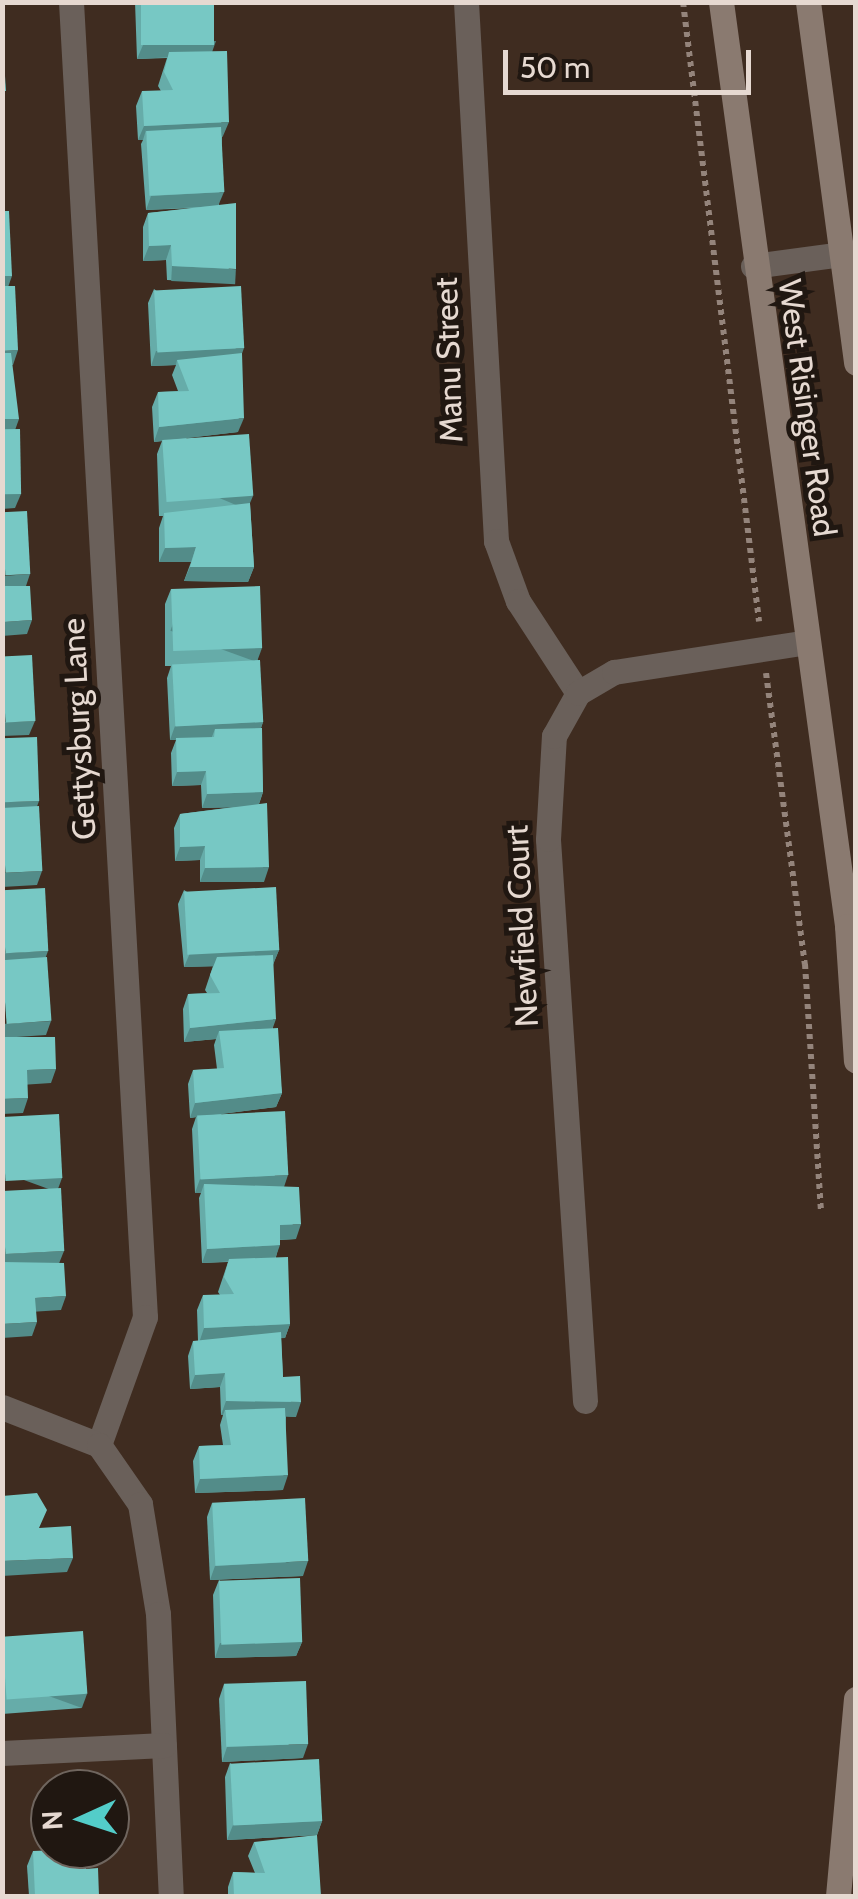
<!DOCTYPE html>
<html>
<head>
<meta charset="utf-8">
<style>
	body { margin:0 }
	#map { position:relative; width:858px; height:1899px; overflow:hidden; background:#3f2c20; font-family:Cabin,sans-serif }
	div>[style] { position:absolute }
	.path>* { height:6px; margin-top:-3px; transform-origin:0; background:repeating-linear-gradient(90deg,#94847b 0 5px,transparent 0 10px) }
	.minor>* { height:25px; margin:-12.5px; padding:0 12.5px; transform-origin:12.5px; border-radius:12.5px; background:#6a605a }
	.secondary>* { height:25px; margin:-12.5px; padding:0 12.5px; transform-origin:12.5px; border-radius:12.5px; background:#8a7a70 }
	.wall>* { inset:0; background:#66aca9 }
	.shaded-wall>* { inset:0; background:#538c89; transform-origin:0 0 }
	.building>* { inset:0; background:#77c8c4; transform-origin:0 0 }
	span { translate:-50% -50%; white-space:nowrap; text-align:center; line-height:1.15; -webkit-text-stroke:10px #201711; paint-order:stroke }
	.street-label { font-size:32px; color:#e6d9d1 }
	.frame { position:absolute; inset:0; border:5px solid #e6d9d1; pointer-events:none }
	.north { position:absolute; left:30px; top:1769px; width:100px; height:100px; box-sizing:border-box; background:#201711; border:2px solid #6f655e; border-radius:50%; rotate:267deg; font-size:28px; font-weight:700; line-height:40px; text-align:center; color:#e6d9d1 }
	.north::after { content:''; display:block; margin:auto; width:35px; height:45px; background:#53cdc9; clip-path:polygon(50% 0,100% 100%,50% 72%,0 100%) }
	.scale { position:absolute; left:503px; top:50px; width:248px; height:45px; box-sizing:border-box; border:5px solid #e6d9d1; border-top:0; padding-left:12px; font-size:30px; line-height:35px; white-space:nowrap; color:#e6d9d1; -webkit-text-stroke:8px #201711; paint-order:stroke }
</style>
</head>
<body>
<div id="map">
	<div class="path">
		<div style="left:683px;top:2px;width:624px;rotate:83deg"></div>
		<div style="left:766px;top:673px;width:294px;rotate:82.4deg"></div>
		<div style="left:805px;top:964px;width:246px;rotate:86.3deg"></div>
	</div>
	<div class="minor">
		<div style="left:71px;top:2px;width:1317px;rotate:86.78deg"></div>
		<div style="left:145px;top:1317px;width:136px;rotate:109.8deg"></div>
		<div style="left:466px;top:2px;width:540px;rotate:86.81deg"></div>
		<div style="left:496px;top:541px;width:64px;rotate:69.9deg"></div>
		<div style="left:518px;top:601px;width:110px;rotate:56.9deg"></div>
		<div style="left:753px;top:266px;width:104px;rotate:-7.7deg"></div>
		<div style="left:585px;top:1401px;width:563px;rotate:-93.77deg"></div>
		<div style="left:548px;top:839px;width:103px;rotate:-86.7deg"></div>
		<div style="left:554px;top:736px;width:49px;rotate:-60.8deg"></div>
		<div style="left:578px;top:693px;width:42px;rotate:-30.3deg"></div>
		<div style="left:614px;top:672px;width:196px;rotate:-8.8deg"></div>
		<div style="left:2px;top:1407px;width:104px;rotate:21.4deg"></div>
		<div style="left:99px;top:1445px;width:72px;rotate:55.2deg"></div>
		<div style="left:140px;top:1504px;width:111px;rotate:80.7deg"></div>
		<div style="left:158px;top:1614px;width:282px;rotate:87.4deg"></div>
		<div style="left:2px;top:1753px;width:162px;rotate:-2.8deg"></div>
	</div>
	<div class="secondary">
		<div style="left:721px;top:2px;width:933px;rotate:82.23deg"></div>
		<div style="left:847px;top:926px;width:135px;rotate:86.2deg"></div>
		<div style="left:808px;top:2px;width:364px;rotate:82.4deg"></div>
		<div style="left:838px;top:1896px;width:198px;rotate:-84.8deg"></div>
	</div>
	<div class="wall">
		<div style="clip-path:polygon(135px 2px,214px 2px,212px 51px,223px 136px,222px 137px,219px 205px,231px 283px,167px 280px,166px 260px,143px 261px,143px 227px,148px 213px,196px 208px,146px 210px,141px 144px,143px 140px,138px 140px,136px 106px,142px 91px,161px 91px,158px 86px,167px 58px,137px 59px)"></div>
		<div style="clip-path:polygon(154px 289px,242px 353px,238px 432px,186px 438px,250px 504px,254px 567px,248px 582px,184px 581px,191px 562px,159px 562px,159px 528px,163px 516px,159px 516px,157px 454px,162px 441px,154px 442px,152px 407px,158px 392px,178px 391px,172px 375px,176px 365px,151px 366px,148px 303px)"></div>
		<div style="clip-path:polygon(171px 589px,258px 660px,263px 722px,261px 728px,263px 792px,259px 804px,264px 882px,200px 882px,200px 860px,175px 861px,174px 828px,180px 814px,234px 807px,202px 808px,201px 785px,172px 786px,171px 753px,176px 740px,170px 740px,167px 678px,171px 666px,165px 666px,165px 604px)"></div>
		<div style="clip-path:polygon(184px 890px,279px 950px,273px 964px,273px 1029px,282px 1093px,276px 1107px,221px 1114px,284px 1186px,296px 1239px,280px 1240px,276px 1257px,290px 1324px,285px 1338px,281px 1338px,283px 1377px,296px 1417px,286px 1416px,283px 1490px,195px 1493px,193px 1461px,199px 1446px,223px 1445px,220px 1425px,223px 1415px,221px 1415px,220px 1387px,190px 1389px,188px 1356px,193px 1341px,198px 1341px,197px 1310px,203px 1295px,220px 1295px,218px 1292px,228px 1262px,202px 1263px,199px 1198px,201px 1193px,195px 1193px,192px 1129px,196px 1117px,190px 1118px,188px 1084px,193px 1070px,217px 1069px,214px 1045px,216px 1039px,184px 1042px,183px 1009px,188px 994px,207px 993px,205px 990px,213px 966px,184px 967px,178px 904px)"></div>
		<div style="clip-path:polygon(212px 1503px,303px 1576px,210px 1580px,207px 1517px)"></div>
		<div style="clip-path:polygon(219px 1580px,302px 1642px,296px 1656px,215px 1658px,213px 1595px)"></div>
		<div style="clip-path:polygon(2px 1636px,82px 1708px,2px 1714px)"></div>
		<div style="clip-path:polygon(224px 1684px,303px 1758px,222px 1762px,219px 1699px)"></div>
		<div style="clip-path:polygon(230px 1763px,322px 1821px,317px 1835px,227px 1840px,225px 1777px)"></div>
		<div style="clip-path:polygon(254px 1842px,321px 1896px,228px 1896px,228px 1887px,233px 1872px,255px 1873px,248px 1856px)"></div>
		<div style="clip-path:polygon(33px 1851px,86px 1869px,99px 1896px,29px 1896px,27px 1866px)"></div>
	</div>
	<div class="shaded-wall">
		<div style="clip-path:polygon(216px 41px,211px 55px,137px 59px,143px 45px)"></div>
		<div style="clip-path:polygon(229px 122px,223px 136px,147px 140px,146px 130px,143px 140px,138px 140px,144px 126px)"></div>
		<div style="clip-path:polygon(224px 192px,218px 206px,146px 210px,151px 196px)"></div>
		<div style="clip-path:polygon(171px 245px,166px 260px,143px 261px,149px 246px)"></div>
		<div style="left:172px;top:266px;width:64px;height:15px;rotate:3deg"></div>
		<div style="clip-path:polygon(2px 276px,12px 276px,7px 290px,2px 290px)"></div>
		<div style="clip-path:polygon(244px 348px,239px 362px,177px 360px,176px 365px,151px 366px,156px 351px)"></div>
		<div style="clip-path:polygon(18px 350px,13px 365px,2px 365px,2px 351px)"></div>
		<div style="clip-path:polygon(244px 418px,238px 432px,154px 442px,159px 427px)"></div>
		<div style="clip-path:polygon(2px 419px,19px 419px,14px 433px,2px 434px)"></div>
		<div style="clip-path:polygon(2px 494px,21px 494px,15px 508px,2px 509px)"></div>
		<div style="left:253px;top:496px;width:15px;height:89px;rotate:113deg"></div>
		<div style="clip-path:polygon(196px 547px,191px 562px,159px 562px,165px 548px)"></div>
		<div style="clip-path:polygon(190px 567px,254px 567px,248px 582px,184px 581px)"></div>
		<div style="clip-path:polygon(30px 574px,25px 589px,2px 590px,2px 576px)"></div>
		<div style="clip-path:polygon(32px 620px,27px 634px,2px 636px,4px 622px)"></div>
		<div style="left:262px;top:648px;width:15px;height:92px;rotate:110deg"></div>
		<div style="clip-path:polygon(35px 721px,29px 735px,2px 736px,2px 722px)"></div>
		<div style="clip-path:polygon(263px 722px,258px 737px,215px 729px,211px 739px,170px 740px,175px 726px)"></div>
		<div style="clip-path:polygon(206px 771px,201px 785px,172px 786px,177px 772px)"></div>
		<div style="clip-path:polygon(263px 792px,258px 807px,202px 808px,207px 794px)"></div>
		<div style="clip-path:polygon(39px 801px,34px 815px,2px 816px,2px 802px)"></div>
		<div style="clip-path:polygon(205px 846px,200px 860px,175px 861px,180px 847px)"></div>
		<div style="clip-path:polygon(269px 867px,264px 882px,200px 882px,205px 868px)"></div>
		<div style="clip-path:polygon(42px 871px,37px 885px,2px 887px,2px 873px)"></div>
		<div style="clip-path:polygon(279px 950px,273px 965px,184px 967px,190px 953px)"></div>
		<div style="clip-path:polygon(48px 951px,43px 965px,2px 967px,2px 953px)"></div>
		<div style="clip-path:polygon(276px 1019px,271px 1033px,219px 1031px,216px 1039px,184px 1042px,190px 1028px)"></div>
		<div style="clip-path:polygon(51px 1021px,46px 1035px,2px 1038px,2px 1024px)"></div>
		<div style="clip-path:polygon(56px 1069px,51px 1083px,21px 1085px,27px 1070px)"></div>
		<div style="clip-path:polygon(282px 1093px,276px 1107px,190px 1118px,195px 1103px)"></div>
		<div style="clip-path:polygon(28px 1098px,23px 1113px,2px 1114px,2px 1099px)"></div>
		<div style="clip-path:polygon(288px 1175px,283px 1190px,204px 1184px,201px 1193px,195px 1193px,200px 1179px)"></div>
		<div style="left:62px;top:1178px;width:15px;height:60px;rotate:110deg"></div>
		<div style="clip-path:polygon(301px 1224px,296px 1239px,275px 1240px,280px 1225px)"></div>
		<div style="clip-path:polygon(280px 1245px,275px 1259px,202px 1263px,207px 1249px)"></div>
		<div style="clip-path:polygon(64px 1251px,58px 1266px,2px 1268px,2px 1254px)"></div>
		<div style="clip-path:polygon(66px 1296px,61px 1310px,30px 1312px,35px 1298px)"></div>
		<div style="clip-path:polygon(37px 1322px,32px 1336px,2px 1338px,2px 1324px)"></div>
		<div style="clip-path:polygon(290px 1324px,285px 1338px,199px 1343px,204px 1328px)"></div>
		<div style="clip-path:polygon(225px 1373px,220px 1387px,190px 1389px,195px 1375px)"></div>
		<div style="clip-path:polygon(226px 1401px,301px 1402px,296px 1417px,226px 1415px,225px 1410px,223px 1415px,221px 1415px)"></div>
		<div style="clip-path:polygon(288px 1475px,283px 1490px,195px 1493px,200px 1479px)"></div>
		<div style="clip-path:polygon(73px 1558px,67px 1572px,2px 1576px,2px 1561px)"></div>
		<div style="clip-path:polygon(308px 1561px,303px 1576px,210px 1580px,215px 1566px)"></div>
		<div style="clip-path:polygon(302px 1642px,296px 1656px,215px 1658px,220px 1643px)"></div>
		<div style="left:87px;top:1694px;width:15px;height:81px;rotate:110deg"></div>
		<div style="clip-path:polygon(308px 1744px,303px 1758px,222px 1762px,227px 1747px)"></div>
		<div style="clip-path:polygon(322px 1821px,317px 1835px,227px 1840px,233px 1825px)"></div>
	</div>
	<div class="building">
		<div style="left:141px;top:2px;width:73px;height:43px"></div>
		<div style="clip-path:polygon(227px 51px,229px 122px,144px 126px,142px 91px,173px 90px,164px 72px,169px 52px)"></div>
		<div style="clip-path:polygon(2px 60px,4px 61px,6px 91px,2px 91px)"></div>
		<div style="clip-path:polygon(2px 127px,5px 193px,2px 194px)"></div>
		<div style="left:221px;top:127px;width:65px;height:75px;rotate:87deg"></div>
		<div style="clip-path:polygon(236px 203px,236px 269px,172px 266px,171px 245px,149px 246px,148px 213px)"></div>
		<div style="clip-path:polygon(2px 211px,9px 211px,12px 276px,2px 276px)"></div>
		<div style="clip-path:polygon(2px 286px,15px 286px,18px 350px,2px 351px)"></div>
		<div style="left:241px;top:286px;width:62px;height:87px;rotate:87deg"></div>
		<div style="clip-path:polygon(2px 353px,11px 353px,19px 419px,2px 419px)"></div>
		<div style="clip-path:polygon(242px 353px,244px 418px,159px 427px,158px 392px,189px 391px,177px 360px)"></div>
		<div style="left:20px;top:429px;width:65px;height:18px;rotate:89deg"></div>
		<div style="left:249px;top:434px;width:62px;height:87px;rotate:86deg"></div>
		<div style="clip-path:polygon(250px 503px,254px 567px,190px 567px,196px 547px,165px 548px,164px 513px)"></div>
		<div style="left:27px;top:511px;width:63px;height:25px;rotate:87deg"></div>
		<div style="clip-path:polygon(2px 586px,30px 586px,32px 620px,4px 622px,5px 645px,2px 645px)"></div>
		<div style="left:260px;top:586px;width:62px;height:89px;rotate:88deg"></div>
		<div style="left:32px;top:655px;width:66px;height:30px;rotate:87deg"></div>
		<div style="left:260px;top:660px;width:62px;height:88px;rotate:87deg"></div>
		<div style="clip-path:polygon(262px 728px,263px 792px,207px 794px,206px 771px,177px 772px,176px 738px,214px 737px,215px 729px)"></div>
		<div style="left:37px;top:737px;width:64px;height:35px;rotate:88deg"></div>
		<div style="clip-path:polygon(267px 803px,269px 867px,205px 868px,205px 846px,180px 847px,180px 814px)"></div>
		<div style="left:39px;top:806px;width:65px;height:37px;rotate:87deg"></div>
		<div style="left:276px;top:887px;width:63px;height:92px;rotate:87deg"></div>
		<div style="left:45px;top:888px;width:63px;height:43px;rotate:87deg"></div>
		<div style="clip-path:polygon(273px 955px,276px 1019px,190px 1028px,188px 994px,220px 993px,210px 975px,217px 957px)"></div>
		<div style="left:47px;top:957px;width:64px;height:45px;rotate:86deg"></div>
		<div style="clip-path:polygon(278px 1028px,282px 1093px,195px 1103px,193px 1070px,224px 1068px,219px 1031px)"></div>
		<div style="clip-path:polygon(2px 1037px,55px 1037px,56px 1069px,27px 1070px,28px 1098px,2px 1099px)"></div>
		<div style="left:285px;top:1111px;width:64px;height:88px;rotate:87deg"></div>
		<div style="left:59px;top:1114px;width:64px;height:57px;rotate:87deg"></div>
		<div style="clip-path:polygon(204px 1184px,299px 1187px,301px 1224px,280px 1225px,280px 1245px,207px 1249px)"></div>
		<div style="left:61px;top:1188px;width:63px;height:59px;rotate:87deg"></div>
		<div style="clip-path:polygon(288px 1257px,290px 1324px,204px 1328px,203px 1295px,234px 1294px,224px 1277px,229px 1259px)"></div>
		<div style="clip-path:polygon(2px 1262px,64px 1263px,66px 1296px,35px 1298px,37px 1322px,2px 1324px)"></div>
		<div style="clip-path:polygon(281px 1332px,283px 1377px,300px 1376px,301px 1402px,226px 1401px,225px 1373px,195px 1375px,193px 1341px)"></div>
		<div style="clip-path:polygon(285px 1408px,288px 1475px,200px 1479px,199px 1446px,231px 1445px,225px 1410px)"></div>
		<div style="clip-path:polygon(37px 1493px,47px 1510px,39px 1528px,71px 1526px,73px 1558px,2px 1561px,2px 1496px)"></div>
		<div style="left:305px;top:1498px;width:63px;height:93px;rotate:87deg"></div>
		<div style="left:300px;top:1578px;width:64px;height:81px;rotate:88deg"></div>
		<div style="left:83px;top:1631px;width:63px;height:81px;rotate:86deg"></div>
		<div style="left:306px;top:1681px;width:63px;height:82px;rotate:88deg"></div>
		<div style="left:319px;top:1759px;width:62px;height:89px;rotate:87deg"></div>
		<div style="clip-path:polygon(317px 1835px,321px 1896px,234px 1896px,233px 1872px,265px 1873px,254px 1842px)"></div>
		<div style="clip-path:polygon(85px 1849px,86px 1869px,98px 1868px,99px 1896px,35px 1896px,33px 1851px)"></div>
	</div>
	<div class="street-label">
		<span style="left:449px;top:360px;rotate:-92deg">Manu Street</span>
		<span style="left:807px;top:408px;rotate:82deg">West Risinger Road</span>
		<span style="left:79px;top:729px;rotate:-93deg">Gettysburg Lane</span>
		<span style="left:522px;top:926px;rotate:-93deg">Newfield Court</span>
	</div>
	<div class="frame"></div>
	<div class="north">N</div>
	<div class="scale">50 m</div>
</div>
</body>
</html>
